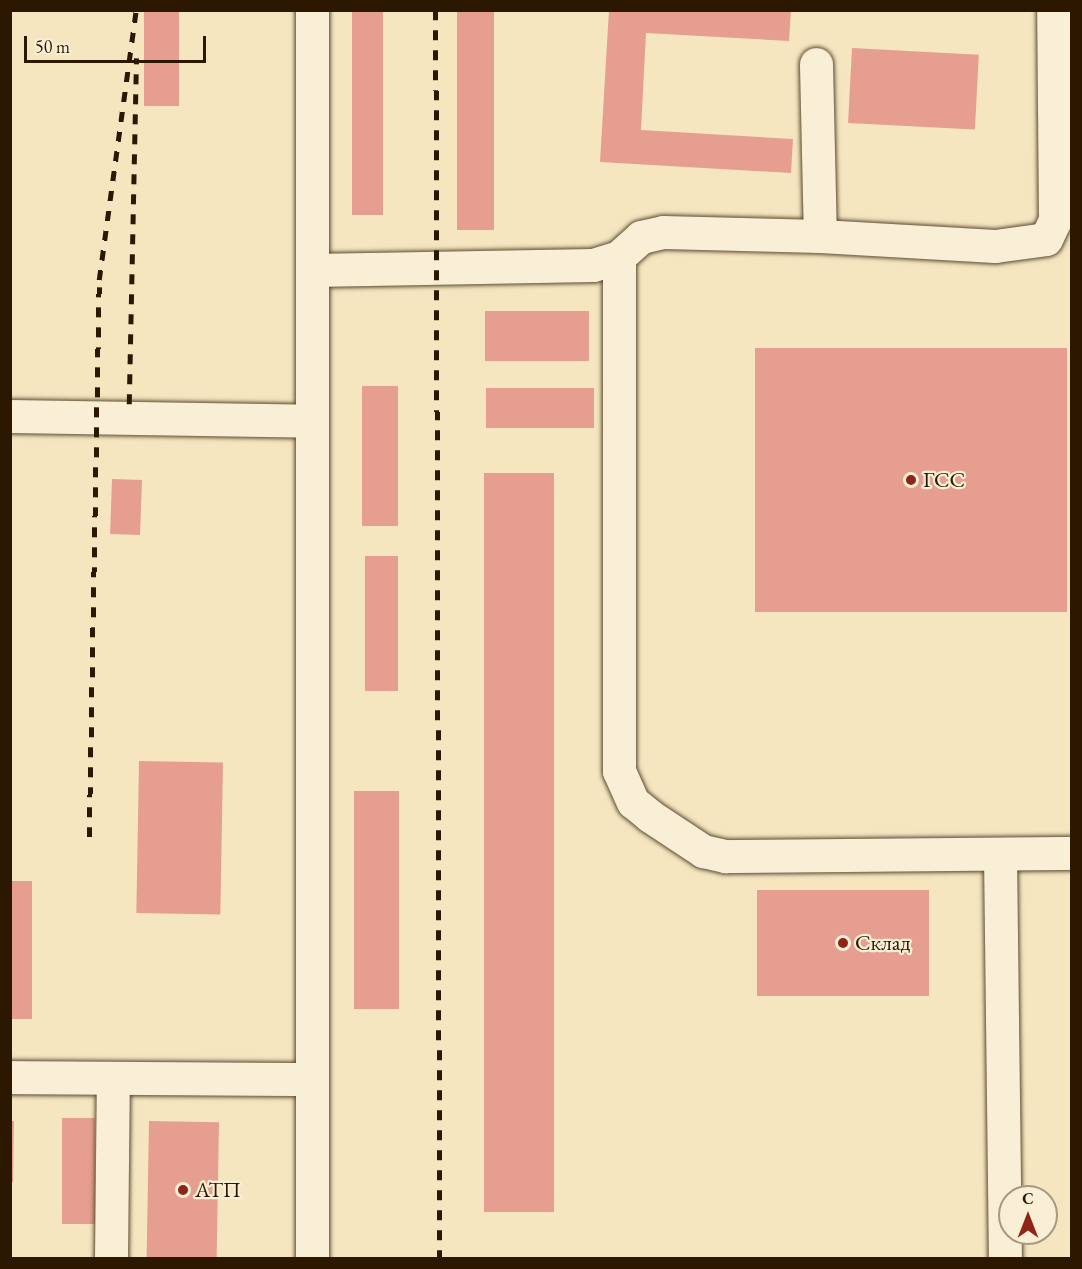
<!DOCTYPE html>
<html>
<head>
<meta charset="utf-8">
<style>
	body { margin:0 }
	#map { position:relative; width:1082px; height:1269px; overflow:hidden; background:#f5e6c0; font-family:"EB Garamond",serif }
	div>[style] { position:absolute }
	.building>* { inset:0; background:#e69e90; transform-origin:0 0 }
	.roads { filter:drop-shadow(0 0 2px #5e4c30) drop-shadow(0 0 2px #5e4c30) }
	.minor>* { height:33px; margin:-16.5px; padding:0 16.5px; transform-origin:16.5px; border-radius:16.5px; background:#f8efd6 }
	.rail>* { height:4.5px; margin-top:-2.25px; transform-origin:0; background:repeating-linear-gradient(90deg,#2c1800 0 10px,transparent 0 20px) }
	.dots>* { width:16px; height:16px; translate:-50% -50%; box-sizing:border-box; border:3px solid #f8efd6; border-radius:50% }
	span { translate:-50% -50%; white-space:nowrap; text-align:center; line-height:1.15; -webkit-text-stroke:4.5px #f8efd6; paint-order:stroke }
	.poi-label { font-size:22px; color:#2c1800 }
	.left { translate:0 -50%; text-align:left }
	.frame { position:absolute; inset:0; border:12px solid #2c1800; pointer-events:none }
	.north { position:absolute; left:998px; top:1185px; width:60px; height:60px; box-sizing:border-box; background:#f8efd6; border:2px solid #a69980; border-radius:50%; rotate:0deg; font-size:16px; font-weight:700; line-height:24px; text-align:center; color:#2c1800 }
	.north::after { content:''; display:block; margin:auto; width:21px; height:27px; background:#8f2418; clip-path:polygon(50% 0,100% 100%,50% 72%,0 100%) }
	.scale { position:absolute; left:24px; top:36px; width:182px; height:27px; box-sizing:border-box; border:3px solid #2c1800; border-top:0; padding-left:8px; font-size:18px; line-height:21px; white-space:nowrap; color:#2c1800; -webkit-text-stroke:4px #f8efd6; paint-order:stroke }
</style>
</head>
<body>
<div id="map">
	<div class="building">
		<div style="left:144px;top:10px;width:35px;height:96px"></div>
		<div style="left:352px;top:10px;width:31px;height:205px"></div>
		<div style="left:457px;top:10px;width:37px;height:220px"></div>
		<div style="clip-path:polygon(609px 10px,791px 10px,789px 41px,646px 33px,641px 130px,793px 139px,791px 173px,600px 162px)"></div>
		<div style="left:852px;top:48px;width:127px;height:75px;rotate:3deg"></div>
		<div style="left:485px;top:311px;width:104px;height:50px"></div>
		<div style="left:755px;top:348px;width:312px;height:264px"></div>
		<div style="left:362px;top:386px;width:36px;height:140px"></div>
		<div style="left:486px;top:388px;width:108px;height:40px"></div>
		<div style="left:484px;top:473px;width:70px;height:739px"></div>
		<div style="left:112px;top:479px;width:30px;height:55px;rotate:2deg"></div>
		<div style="left:365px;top:556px;width:33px;height:135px"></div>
		<div style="left:139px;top:761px;width:84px;height:152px;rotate:1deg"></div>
		<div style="left:354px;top:791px;width:45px;height:218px"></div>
		<div style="left:10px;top:881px;width:22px;height:138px"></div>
		<div style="left:757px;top:890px;width:172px;height:106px"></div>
		<div style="left:62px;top:1118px;width:33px;height:106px"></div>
		<div style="clip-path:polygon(10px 1121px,14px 1121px,13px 1182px,10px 1182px)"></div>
		<div style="left:149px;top:1121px;width:70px;height:137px;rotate:1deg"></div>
	</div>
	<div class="roads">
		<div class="minor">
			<div style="left:816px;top:64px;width:172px;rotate:88.7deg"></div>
			<div style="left:820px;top:236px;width:157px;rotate:-178.5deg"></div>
			<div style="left:663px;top:232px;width:23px;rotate:167deg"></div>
			<div style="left:641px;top:237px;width:30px;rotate:138deg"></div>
			<div style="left:619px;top:257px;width:514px;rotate:90deg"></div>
			<div style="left:619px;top:771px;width:34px;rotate:66deg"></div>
			<div style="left:633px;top:802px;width:22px;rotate:39deg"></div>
			<div style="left:650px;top:816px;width:64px;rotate:33.4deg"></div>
			<div style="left:703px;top:851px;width:23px;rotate:13deg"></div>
			<div style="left:725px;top:856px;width:347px;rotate:-0.5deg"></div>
			<div style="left:820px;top:236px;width:175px;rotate:3.3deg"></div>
			<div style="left:995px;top:246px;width:51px;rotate:-7.8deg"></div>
			<div style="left:1046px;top:239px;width:21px;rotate:-65deg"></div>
			<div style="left:1055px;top:220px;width:210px;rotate:-90.5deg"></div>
			<div style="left:312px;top:270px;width:281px;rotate:-1deg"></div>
			<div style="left:593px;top:265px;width:27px;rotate:-17deg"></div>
			<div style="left:10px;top:416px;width:302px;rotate:0.9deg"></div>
			<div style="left:1000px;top:854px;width:404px;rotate:89.3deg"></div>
			<div style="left:10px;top:1077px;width:302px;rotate:0.4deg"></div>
			<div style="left:111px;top:1258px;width:180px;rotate:-89.4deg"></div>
			<div style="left:312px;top:1258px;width:1248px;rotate:-90deg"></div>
		</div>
	</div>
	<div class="rail">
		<div style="left:436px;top:10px;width:1248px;rotate:89.82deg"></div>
		<div style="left:129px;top:404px;width:346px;rotate:-88.8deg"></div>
		<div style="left:89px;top:837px;width:557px;rotate:-88.97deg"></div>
		<div style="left:99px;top:280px;width:273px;rotate:-82.2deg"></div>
	</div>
	<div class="dots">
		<div style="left:911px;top:480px;background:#8f2418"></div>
		<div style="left:843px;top:943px;background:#8f2418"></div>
		<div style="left:183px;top:1190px;background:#8f2418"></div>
	</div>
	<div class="poi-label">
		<span class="left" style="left:923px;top:480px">ГСС</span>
		<span class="left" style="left:855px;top:943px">Склад</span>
		<span class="left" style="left:195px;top:1190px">АТП</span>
	</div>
	<div class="frame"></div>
	<div class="north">С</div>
	<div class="scale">50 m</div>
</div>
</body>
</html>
